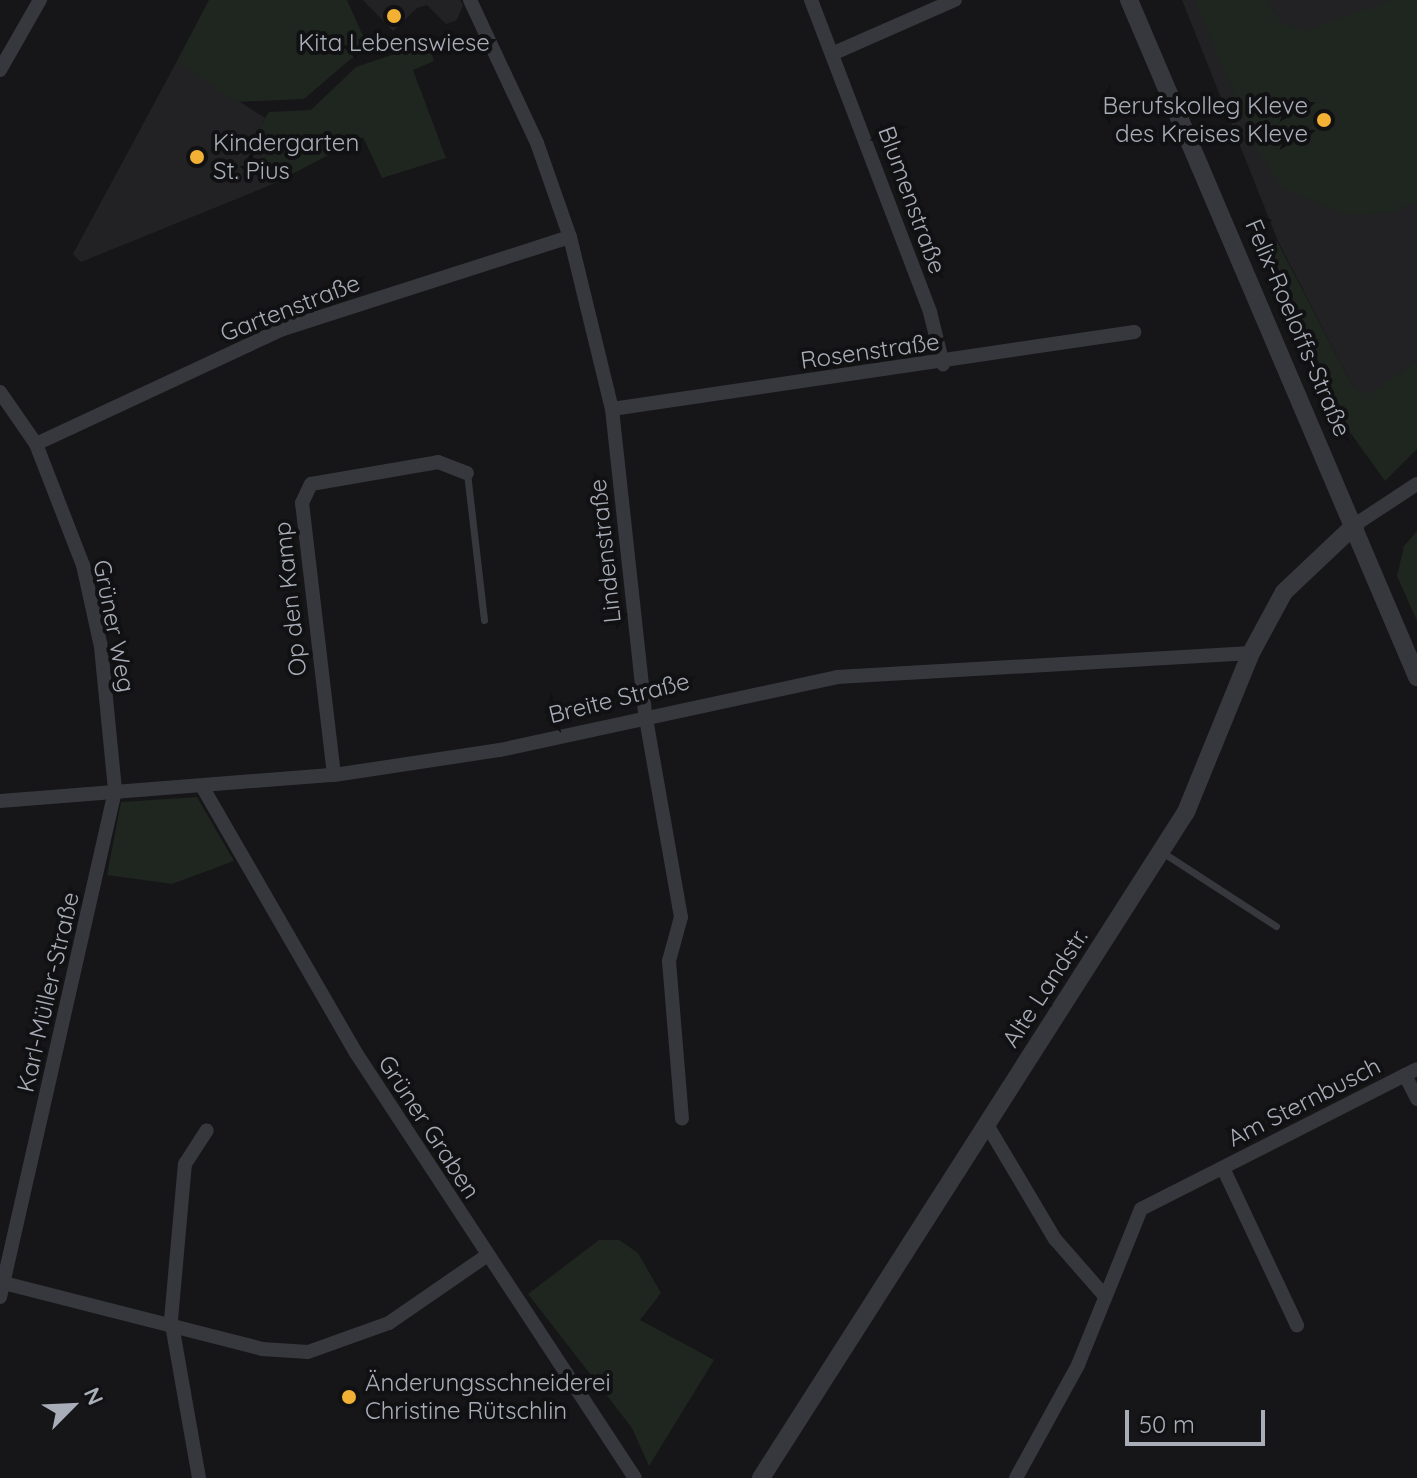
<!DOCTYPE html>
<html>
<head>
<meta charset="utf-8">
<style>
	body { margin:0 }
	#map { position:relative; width:1417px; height:1478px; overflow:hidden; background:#161618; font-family:Quicksand,sans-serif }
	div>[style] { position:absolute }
	.built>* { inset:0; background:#222225 }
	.green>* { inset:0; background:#1e261f }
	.service>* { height:7px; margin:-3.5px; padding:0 3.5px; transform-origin:3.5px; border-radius:3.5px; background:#37383d }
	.minor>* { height:14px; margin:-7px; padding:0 7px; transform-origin:7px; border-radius:7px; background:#37383d }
	.tertiary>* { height:18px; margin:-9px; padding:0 9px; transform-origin:9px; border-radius:9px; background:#37383d }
	.dots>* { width:22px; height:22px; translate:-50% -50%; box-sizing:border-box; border:4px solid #111113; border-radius:50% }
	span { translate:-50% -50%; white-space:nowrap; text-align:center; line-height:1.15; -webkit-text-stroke:8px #111113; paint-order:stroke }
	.poi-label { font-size:24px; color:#a8adb8 }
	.right { translate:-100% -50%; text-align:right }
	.left { translate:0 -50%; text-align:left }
	.street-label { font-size:24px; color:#a8adb8 }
	.north { position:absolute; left:32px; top:1366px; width:80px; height:80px; -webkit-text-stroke:6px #111113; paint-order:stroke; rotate:66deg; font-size:22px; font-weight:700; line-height:32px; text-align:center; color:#a8adb8 }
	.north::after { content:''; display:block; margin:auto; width:28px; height:36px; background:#a8adb8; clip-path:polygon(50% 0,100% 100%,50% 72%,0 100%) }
	.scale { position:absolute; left:1125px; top:1410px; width:140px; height:36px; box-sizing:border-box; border:4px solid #a8adb8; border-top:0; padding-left:10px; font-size:24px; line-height:28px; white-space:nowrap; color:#a8adb8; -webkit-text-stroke:6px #111113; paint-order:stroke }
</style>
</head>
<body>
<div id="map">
	<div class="built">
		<div style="clip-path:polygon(363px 0,460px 0,463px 5px,457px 20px,446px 24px,427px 5px,417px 8px,393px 31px)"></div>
		<div style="clip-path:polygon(1182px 0,1417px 0,1417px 361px,1369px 395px,1354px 389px,1278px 241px)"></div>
		<div style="clip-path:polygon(177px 61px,265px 118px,259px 128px,277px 138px,256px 175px,273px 184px,81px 262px,73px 254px)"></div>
	</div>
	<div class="green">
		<div style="clip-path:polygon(209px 0,347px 0,367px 45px,304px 99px,235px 102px,177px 61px)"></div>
		<div style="clip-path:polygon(1195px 0,1267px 0,1280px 21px,1305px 31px,1391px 0,1417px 0,1417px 202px,1389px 213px,1347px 215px,1284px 189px,1259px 154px)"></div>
		<div style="clip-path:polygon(428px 43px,434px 61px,413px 70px,446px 158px,382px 178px,363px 137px,273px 184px,256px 175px,276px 138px,259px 128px,269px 112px,311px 110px,356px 67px)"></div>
		<div style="clip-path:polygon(1277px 241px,1354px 389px,1369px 394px,1417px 361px,1417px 449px,1385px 481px,1347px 428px,1267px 243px)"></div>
		<div style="clip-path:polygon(1417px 531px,1417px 621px,1397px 576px,1404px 546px)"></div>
		<div style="clip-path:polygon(197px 797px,234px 861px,172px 884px,107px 875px,121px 802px)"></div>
		<div style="clip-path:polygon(599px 1240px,619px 1240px,638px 1253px,661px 1293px,640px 1320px,714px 1360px,649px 1466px,632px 1428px,528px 1294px)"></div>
	</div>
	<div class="service">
		<div style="left:467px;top:473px;width:148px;rotate:83.4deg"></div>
		<div style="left:1162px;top:852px;width:136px;rotate:33deg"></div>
	</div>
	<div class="minor">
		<div style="left:470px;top:0;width:158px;rotate:64.9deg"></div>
		<div style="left:537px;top:143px;width:100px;rotate:70.7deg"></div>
		<div style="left:570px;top:237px;width:177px;rotate:76.3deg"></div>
		<div style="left:612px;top:409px;width:306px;rotate:83.8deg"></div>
		<div style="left:645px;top:713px;width:207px;rotate:80deg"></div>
		<div style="left:681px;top:917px;width:46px;rotate:105.3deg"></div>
		<div style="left:669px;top:961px;width:158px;rotate:85.3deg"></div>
		<div style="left:811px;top:0;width:334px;rotate:69.1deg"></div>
		<div style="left:930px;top:312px;width:54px;rotate:76deg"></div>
		<div style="left:834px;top:53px;width:132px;rotate:-23.7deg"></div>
		<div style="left:0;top:70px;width:81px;rotate:-60.3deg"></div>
		<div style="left:0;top:392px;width:63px;rotate:55.3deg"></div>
		<div style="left:36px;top:444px;width:130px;rotate:68.8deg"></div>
		<div style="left:83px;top:565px;width:84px;rotate:77.6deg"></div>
		<div style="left:101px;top:647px;width:145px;rotate:84.4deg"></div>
		<div style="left:115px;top:791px;width:519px;rotate:102.8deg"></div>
		<div style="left:612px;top:409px;width:528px;rotate:-8.39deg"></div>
		<div style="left:36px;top:444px;width:272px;rotate:-25deg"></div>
		<div style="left:283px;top:329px;width:301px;rotate:-17.8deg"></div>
		<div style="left:1356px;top:524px;width:73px;rotate:-33.3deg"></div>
		<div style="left:334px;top:775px;width:274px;rotate:-96.7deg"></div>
		<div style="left:302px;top:503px;width:21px;rotate:-65deg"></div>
		<div style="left:311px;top:484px;width:129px;rotate:-9.8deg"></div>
		<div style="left:438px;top:462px;width:31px;rotate:21deg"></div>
		<div style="left:203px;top:788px;width:306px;rotate:60deg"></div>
		<div style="left:356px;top:1053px;width:508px;rotate:56.72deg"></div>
		<div style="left:0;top:801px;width:335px;rotate:-4.5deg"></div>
		<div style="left:334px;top:775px;width:168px;rotate:-8.6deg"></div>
		<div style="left:500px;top:750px;width:345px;rotate:-12.2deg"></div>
		<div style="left:837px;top:677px;width:415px;rotate:-3.3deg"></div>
		<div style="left:1405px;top:1075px;width:27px;rotate:63deg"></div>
		<div style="left:986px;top:1123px;width:135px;rotate:59.3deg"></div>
		<div style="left:1055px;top:1239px;width:73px;rotate:48.9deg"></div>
		<div style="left:1223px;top:1168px;width:174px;rotate:64.8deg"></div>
		<div style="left:0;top:1282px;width:270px;rotate:14.3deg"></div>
		<div style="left:262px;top:1349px;width:46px;rotate:3.7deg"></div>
		<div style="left:308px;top:1352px;width:86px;rotate:-19.7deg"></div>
		<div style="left:389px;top:1323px;width:118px;rotate:-34.6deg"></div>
		<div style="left:199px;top:1478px;width:160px;rotate:-100deg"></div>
		<div style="left:171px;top:1320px;width:157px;rotate:-84.9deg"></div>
		<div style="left:185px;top:1164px;width:40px;rotate:-57.1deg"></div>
		<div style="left:1016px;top:1478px;width:129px;rotate:-61.2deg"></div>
		<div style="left:1078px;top:1365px;width:168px;rotate:-68deg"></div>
		<div style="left:1141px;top:1209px;width:309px;rotate:-26.9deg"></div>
	</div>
	<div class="tertiary">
		<div style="left:1129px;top:0;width:736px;rotate:66.95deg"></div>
		<div style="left:761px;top:1478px;width:790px;rotate:-57.46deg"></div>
		<div style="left:1186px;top:812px;width:172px;rotate:-67.8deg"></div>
		<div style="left:1251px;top:653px;width:69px;rotate:-61.6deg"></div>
		<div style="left:1284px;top:592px;width:99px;rotate:-43.4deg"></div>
	</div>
	<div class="dots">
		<div style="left:394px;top:16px;background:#f2b134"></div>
		<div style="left:1324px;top:120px;background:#f2b134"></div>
		<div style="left:197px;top:157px;background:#f2b134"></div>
		<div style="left:349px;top:1397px;background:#f2b134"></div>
	</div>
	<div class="poi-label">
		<span style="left:394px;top:43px">Kita Lebenswiese</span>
		<span class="right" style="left:1308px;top:120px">Berufskolleg Kleve<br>des Kreises Kleve</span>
		<span class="left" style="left:213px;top:157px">Kindergarten<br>St. Pius</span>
		<span class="left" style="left:365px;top:1397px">Änderungsschneiderei<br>Christine Rütschlin</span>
	</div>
	<div class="street-label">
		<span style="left:912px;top:200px;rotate:70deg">Blumenstraße</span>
		<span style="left:290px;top:308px;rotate:-21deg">Gartenstraße</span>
		<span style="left:1298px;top:328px;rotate:67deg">Felix-Roeloffs-Straße</span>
		<span style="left:870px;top:351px;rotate:-8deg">Rosenstraße</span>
		<span style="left:605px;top:551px;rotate:-96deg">Lindenstraße</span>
		<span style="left:290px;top:599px;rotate:-96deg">Op den Kamp</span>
		<span style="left:114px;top:626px;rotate:79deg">Grüner Weg</span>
		<span style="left:619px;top:698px;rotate:-14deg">Breite Straße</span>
		<span style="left:1045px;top:988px;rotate:-57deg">Alte Landstr.</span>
		<span style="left:48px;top:992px;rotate:-77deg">Karl-Müller-Straße</span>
		<span style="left:1304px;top:1102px;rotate:-27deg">Am Sternbusch</span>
		<span style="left:429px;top:1127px;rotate:57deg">Grüner Graben</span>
	</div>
	<div class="north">N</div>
	<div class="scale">50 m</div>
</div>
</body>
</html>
